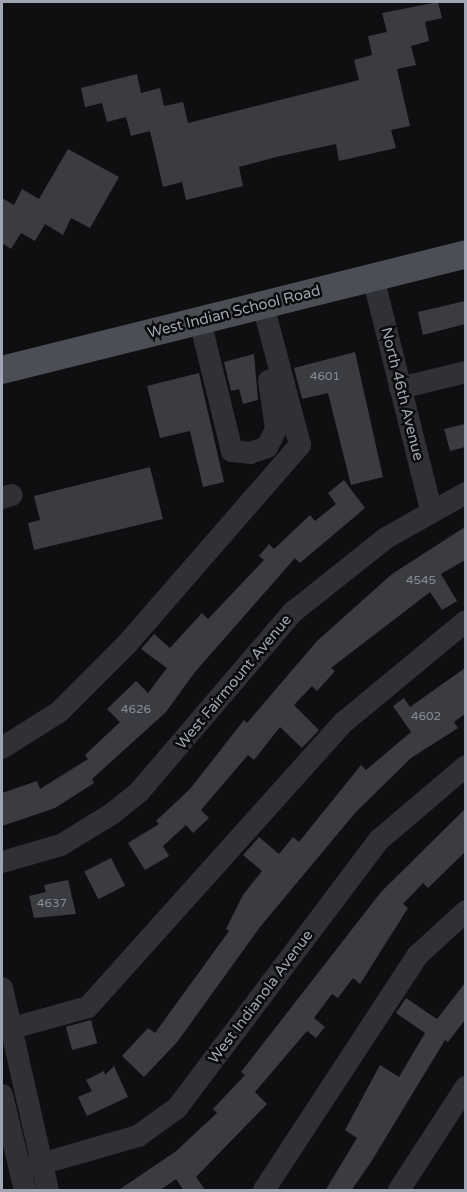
<!DOCTYPE html>
<html>
<head>
<meta charset="utf-8">
<style>
	body { margin:0 }
	#map { position:relative; width:467px; height:1192px; overflow:hidden; background:#0f0f11; font-family:"Varela Round",sans-serif }
	div>[style] { position:absolute }
	.building>* { inset:0; background:#3b3c41; transform-origin:0 0 }
	.minor>* { height:22px; margin:-11px; padding:0 11px; transform-origin:11px; border-radius:11px; background:#303136 }
	.major>* { height:28px; margin:-14px; padding:0 14px; transform-origin:14px; border-radius:14px; background:#4c4e55 }
	span { translate:-50% -50%; white-space:nowrap; text-align:center; line-height:1.15; -webkit-text-stroke:5px #0a0a0c; paint-order:stroke }
	.number-label { font-size:12px; color:#868b96 }
	.number-label span { -webkit-text-stroke-width:0 }
	.street-label { font-size:15px; color:#9fa5b3 }
	.frame { position:absolute; inset:0; border:3px solid #9fa5b3; pointer-events:none }
</style>
</head>
<body>
<div id="map">
	<div class="building">
		<div style="clip-path:polygon(438px 2px,442px 18px,425px 22px,429px 41px,411px 46px,416px 65px,397px 69px,410px 126px,391px 130px,396px 148px,339px 161px,336px 144px,276px 157px,239px 167px,243px 186px,186px 200px,182px 182px,163px 187px,150px 131px,131px 136px,126px 117px,107px 122px,102px 103px,85px 107px,81px 88px,137px 74px,141px 93px,160px 88px,164px 106px,183px 102px,188px 123px,359px 80px,354px 60px,372px 55px,368px 36px,387px 32px,382px 13px)"></div>
		<div style="clip-path:polygon(68px 149px,119px 177px,90px 228px,71px 218px,63px 235px,45px 224px,35px 241px,21px 233px,11px 249px,2px 243px,2px 198px,14px 205px,22px 189px,39px 199px)"></div>
		<div style="clip-path:polygon(465px 301px,465px 324px,423px 335px,418px 312px)"></div>
		<div style="clip-path:polygon(355px 352px,383px 477px,351px 485px,328px 393px,302px 399px,294px 368px)"></div>
		<div style="clip-path:polygon(254px 354px,258px 400px,243px 404px,239px 389px,231px 391px,224px 362px)"></div>
		<div style="clip-path:polygon(199px 373px,224px 482px,203px 487px,190px 431px,160px 438px,147px 386px)"></div>
		<div style="clip-path:polygon(465px 424px,465px 447px,450px 451px,444px 429px)"></div>
		<div style="clip-path:polygon(150px 467px,163px 519px,34px 550px,28px 523px,40px 520px,34px 496px)"></div>
		<div style="clip-path:polygon(344px 480px,365px 508px,300px 563px,295px 558px,195px 672px,166px 712px,92px 779px,94px 783px,55px 808px,2px 826px,2px 793px,37px 781px,40px 789px,88px 759px,85px 755px,120px 722px,107px 709px,136px 681px,148px 693px,167px 668px,141px 649px,154px 634px,170px 648px,202px 613px,208px 619px,264px 560px,259px 556px,269px 544px,274px 549px,310px 515px,315px 521px,336px 504px,328px 493px)"></div>
		<div style="clip-path:polygon(465px 527px,465px 560px,441px 574px,457px 601px,442px 610px,430px 592px,331px 668px,335px 671px,317px 691px,312px 686px,294px 705px,319px 730px,302px 748px,280px 727px,254px 760px,248px 755px,201px 810px,209px 818px,193px 833px,186px 825px,163px 846px,169px 856px,145px 870px,128px 843px,159px 824px,156px 821px,190px 789px,244px 720px,247px 723px,317px 641px,392px 574px)"></div>
		<div style="clip-path:polygon(465px 668px,465px 714px,454px 722px,458px 728px,411px 758px,355px 813px,260px 927px,178px 1041px,144px 1077px,122px 1056px,148px 1028px,155px 1033px,229px 931px,226px 929px,243px 895px,262px 871px,243px 855px,259px 837px,279px 854px,293px 837px,299px 842px,361px 765px,366px 770px,411px 732px,393px 706px,404px 698px,410px 707px)"></div>
		<div style="clip-path:polygon(465px 809px,465px 852px,428px 888px,423px 883px,403px 904px,408px 908px,360px 984px,353px 978px,338px 998px,332px 994px,314px 1018px,325px 1027px,316px 1038px,307px 1031px,255px 1092px,267px 1104px,196px 1177px,206px 1191px,184px 1191px,176px 1179px,159px 1191px,117px 1191px,175px 1152px,217px 1113px,213px 1109px,245px 1075px,241px 1072px,381px 892px)"></div>
		<div style="left:111px;top:858px;width:31px;height:30px;rotate:63deg"></div>
		<div style="clip-path:polygon(68px 880px,76px 914px,34px 918px,29px 896px,46px 892px,44px 885px)"></div>
		<div style="clip-path:polygon(465px 983px,465px 1020px,448px 1042px,445px 1040px,371px 1162px,351px 1191px,325px 1191px,357px 1138px,345px 1130px,380px 1065px,399px 1077px,425px 1033px,396px 1013px,406px 998px,437px 1019px)"></div>
		<div style="left:91px;top:1020px;width:24px;height:26px;rotate:75deg"></div>
		<div style="clip-path:polygon(114px 1066px,128px 1097px,87px 1116px,78px 1097px,92px 1091px,86px 1080px,104px 1071px,105px 1075px)"></div>
	</div>
	<div class="minor">
		<div style="left:373px;top:277px;width:240px;rotate:76deg"></div>
		<div style="left:200px;top:321px;width:134px;rotate:76.2deg"></div>
		<div style="left:232px;top:451px;width:18px;rotate:6deg"></div>
		<div style="left:250px;top:453px;width:18px;rotate:-19deg"></div>
		<div style="left:267px;top:447px;width:20px;rotate:-63deg"></div>
		<div style="left:276px;top:429px;width:49px;rotate:-98.3deg"></div>
		<div style="left:400px;top:388px;width:68px;rotate:-13.6deg"></div>
		<div style="left:2px;top:498px;width:10px;rotate:-17deg"></div>
		<div style="left:2px;top:748px;width:67px;rotate:-32.3deg"></div>
		<div style="left:59px;top:712px;width:96px;rotate:-45deg"></div>
		<div style="left:127px;top:644px;width:264px;rotate:-49deg"></div>
		<div style="left:300px;top:445px;width:145px;rotate:-104.8deg"></div>
		<div style="left:2px;top:862px;width:61px;rotate:-16.1deg"></div>
		<div style="left:61px;top:845px;width:61px;rotate:-31.6deg"></div>
		<div style="left:113px;top:813px;width:33px;rotate:-39deg"></div>
		<div style="left:139px;top:792px;width:237px;rotate:-49.5deg"></div>
		<div style="left:293px;top:612px;width:119px;rotate:-38.5deg"></div>
		<div style="left:386px;top:538px;width:92px;rotate:-29.4deg"></div>
		<div style="left:2px;top:988px;width:207px;rotate:77.2deg"></div>
		<div style="left:2px;top:1031px;width:89px;rotate:-15.6deg"></div>
		<div style="left:88px;top:1007px;width:383px;rotate:-48.1deg"></div>
		<div style="left:344px;top:722px;width:158px;rotate:-39.6deg"></div>
		<div style="left:2px;top:1095px;width:98px;rotate:76.4deg"></div>
		<div style="left:20px;top:1170px;width:123px;rotate:-16.1deg"></div>
		<div style="left:138px;top:1136px;width:48px;rotate:-35.7deg"></div>
		<div style="left:177px;top:1108px;width:336px;rotate:-53deg"></div>
		<div style="left:379px;top:840px;width:114px;rotate:-40.4deg"></div>
		<div style="left:264px;top:1190px;width:281px;rotate:-56.8deg"></div>
		<div style="left:418px;top:955px;width:65px;rotate:-42.5deg"></div>
		<div style="left:399px;top:1190px;width:123px;rotate:-57deg"></div>
	</div>
	<div class="major">
		<div style="left:2px;top:370px;width:478px;rotate:-14deg"></div>
	</div>
	<div class="number-label">
		<span style="left:325px;top:377px">4601</span>
		<span style="left:421px;top:581px">4545</span>
		<span style="left:136px;top:710px">4626</span>
		<span style="left:426px;top:717px">4602</span>
		<span style="left:52px;top:904px">4637</span>
	</div>
	<div class="street-label">
		<span style="left:234px;top:312px;rotate:-14deg">West Indian School Road</span>
		<span style="left:402px;top:394px;rotate:76deg">North 46th Avenue</span>
		<span style="left:234px;top:682px;rotate:-50deg">West Fairmount Avenue</span>
		<span style="left:261px;top:997px;rotate:-53deg">West Indianola Avenue</span>
	</div>
	<div class="frame"></div>
</div>
</body>
</html>
